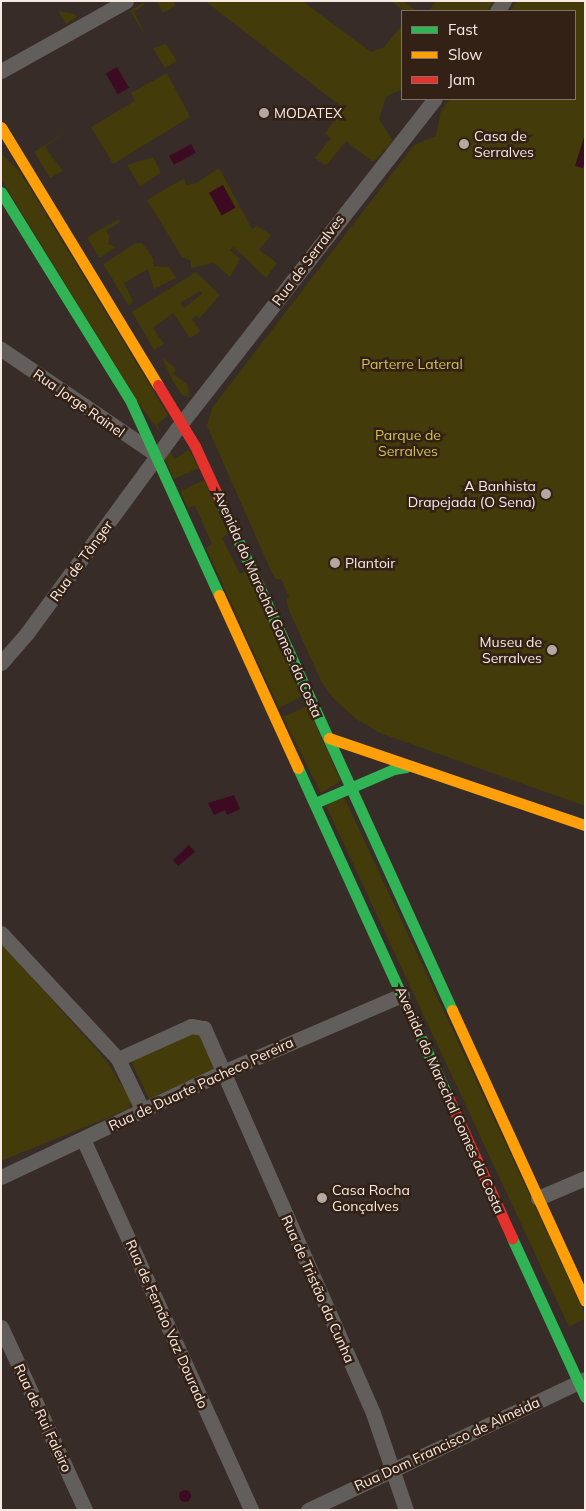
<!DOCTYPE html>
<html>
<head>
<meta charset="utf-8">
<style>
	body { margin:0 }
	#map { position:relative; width:586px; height:1511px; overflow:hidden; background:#372c27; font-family:Mulish,sans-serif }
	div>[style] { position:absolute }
	.green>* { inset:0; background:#433b09; transform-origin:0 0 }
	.water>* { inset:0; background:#3c0b22; transform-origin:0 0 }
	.round { border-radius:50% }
	.street>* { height:15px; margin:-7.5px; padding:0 7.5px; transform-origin:7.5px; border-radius:7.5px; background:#625e5b }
	.fast>* { height:11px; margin:-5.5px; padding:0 5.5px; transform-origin:5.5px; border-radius:5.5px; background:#30b455 }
	.slow>* { height:11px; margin:-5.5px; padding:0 5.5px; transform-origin:5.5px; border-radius:5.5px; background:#ff9f0a }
	.jam>* { height:11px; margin:-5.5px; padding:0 5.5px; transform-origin:5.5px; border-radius:5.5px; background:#e5322d }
	.dots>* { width:14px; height:14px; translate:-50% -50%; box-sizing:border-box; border:2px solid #332116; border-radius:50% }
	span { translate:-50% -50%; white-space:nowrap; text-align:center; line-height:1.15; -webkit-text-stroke:5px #332116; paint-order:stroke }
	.poi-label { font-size:14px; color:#f7eae3 }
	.left { translate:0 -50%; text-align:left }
	.right { translate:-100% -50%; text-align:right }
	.street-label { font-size:14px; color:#f7eae3 }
	.park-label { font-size:14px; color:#d3c24e }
	.frame { position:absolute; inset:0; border:2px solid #f7eae3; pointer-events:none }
	.legend { position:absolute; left:401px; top:10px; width:175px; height:90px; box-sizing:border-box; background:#332116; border:1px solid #817168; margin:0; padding:6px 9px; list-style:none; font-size:15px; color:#f7eae3 }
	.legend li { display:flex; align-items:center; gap:10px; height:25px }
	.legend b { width:25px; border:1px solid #817168 }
</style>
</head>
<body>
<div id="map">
	<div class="green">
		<div style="clip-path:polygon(156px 1px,173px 1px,176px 5px,163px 13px)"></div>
		<div style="clip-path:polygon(205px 1px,302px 1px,371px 52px,384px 47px,402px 25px,402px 89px,386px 97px,379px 119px,393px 141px,373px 162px,346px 141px,326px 166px,315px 158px,331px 138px,325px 133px,343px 108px)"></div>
		<div style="clip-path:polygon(391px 1px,403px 1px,417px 11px,404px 11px)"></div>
		<div style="clip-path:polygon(436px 1px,494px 1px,487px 11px,429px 11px)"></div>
		<div style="clip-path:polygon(517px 1px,585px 1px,585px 806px,380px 733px,356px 719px,332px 697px,321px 681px,288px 608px,286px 600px,289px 597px,281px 579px,276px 579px,272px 573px,207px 426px,212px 408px,414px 145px,436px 136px,441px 110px,450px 99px,575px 99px,575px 11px,510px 11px)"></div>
		<div style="clip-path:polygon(143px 3px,144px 5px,134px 12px,147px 38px,130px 11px)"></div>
		<div style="clip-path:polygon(58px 11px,75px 14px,77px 17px,66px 24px)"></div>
		<div style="clip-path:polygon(166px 44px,177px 61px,165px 68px,153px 48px)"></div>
		<div style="clip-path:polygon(167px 73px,190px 117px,113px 164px,91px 127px,135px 101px,131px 93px)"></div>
		<div style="clip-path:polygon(71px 129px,45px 147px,63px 171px,50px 178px,34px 152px)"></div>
		<div style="clip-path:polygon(1px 153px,20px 172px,168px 415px,157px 425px,162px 435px,139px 404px,1px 179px)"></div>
		<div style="clip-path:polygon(153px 157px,161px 173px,140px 186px,127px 165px)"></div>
		<div style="clip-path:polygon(219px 168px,252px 229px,257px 226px,271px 235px,259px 250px,277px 263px,266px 278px,234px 247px,230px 250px,240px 259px,230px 277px,214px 263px,191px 268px,191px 261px,182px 257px,147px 200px,184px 178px,186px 185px,196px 183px)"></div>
		<div style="clip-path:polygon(119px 219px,120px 222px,106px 231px,110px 237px,108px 244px,116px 247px,99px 258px,87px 237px)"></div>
		<div style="clip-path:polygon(142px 243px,153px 258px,153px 266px,169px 267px,176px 278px,154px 289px,148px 269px,124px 283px,133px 301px,129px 306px,103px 264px,134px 244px)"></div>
		<div style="clip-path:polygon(evenodd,196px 272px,220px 295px,199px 319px,197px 315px,192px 319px,201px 331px,190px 338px,173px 313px,153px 328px,164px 344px,154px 350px,132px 312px,196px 272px,200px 291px,202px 294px,184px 308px,180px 303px,200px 291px)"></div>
		<div style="clip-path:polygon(162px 357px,176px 369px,173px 374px,188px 385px,189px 397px,183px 396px,173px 382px)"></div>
		<div style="clip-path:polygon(168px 449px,174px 459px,189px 450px,199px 468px,174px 479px,163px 455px)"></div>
		<div style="clip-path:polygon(204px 480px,228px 533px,222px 538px,240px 574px,246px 571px,303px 696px,279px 708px,206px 548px,212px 544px,195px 506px,188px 508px,180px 491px)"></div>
		<div style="clip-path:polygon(307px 706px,341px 781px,321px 793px,283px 717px)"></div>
		<div style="left:344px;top:797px;width:575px;height:20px;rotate:65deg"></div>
		<div style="clip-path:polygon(1px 943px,106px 1060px,131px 1100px,129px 1109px,1px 1161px)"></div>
		<div style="left:198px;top:1029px;width:43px;height:74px;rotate:65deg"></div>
	</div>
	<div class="water">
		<div style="left:117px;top:67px;width:24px;height:13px;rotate:60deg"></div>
		<div style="clip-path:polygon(584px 137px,585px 161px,583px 168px,575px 166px)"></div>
		<div style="left:191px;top:144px;width:10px;height:25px;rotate:61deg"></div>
		<div style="left:223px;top:185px;width:26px;height:16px;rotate:61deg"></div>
		<div style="clip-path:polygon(234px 795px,240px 809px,227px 815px,225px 810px,214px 815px,208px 803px)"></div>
		<div style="clip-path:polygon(189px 845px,195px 852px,178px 866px,173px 860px)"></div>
		<div class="round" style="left:179px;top:1490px;width:12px;height:12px"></div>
	</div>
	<div class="street">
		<div style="left:497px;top:11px;width:12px;rotate:-55deg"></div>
		<div style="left:1px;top:71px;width:143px;rotate:-29.2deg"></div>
		<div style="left:1px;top:349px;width:189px;rotate:34.2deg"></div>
		<div style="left:1px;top:663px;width:40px;rotate:-49deg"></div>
		<div style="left:27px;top:633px;width:252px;rotate:-53.7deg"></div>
		<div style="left:176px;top:430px;width:420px;rotate:-52deg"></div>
		<div style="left:1px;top:933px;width:172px;rotate:47.1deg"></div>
		<div style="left:118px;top:1059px;width:55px;rotate:64.4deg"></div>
		<div style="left:118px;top:1059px;width:80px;rotate:-24.3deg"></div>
		<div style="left:191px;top:1026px;width:13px;rotate:9deg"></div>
		<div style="left:204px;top:1028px;width:420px;rotate:66.3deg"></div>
		<div style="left:373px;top:1413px;width:102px;rotate:71.2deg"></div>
		<div style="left:83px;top:1139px;width:407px;rotate:65.6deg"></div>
		<div style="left:1px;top:1177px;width:246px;rotate:-25.3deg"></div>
		<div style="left:223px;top:1072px;width:195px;rotate:-23.3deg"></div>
		<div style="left:538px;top:1198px;width:51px;rotate:-23.1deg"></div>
		<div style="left:1px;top:1327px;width:201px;rotate:65.3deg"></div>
		<div style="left:308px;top:1510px;width:306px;rotate:-25.3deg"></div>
	</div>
	<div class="fast">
		<div style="left:1px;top:192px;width:247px;rotate:58.2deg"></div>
		<div style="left:131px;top:402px;width:212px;rotate:65.5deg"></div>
		<div style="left:217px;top:494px;width:567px;rotate:65.51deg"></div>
		<div style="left:298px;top:768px;width:364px;rotate:65.5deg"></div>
		<div style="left:315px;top:803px;width:86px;rotate:-23.3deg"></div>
		<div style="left:394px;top:769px;width:12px;rotate:-9deg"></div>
		<div style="left:512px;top:1238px;width:175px;rotate:65.3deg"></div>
	</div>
	<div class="slow">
		<div style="left:1px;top:127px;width:302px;rotate:58.7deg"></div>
		<div style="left:219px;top:595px;width:190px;rotate:65.5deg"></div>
		<div style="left:329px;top:738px;width:270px;rotate:18.8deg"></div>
		<div style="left:452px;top:1010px;width:320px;rotate:65.4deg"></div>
	</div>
	<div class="jam">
		<div style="left:158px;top:385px;width:71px;rotate:58.8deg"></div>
		<div style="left:195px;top:446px;width:53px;rotate:65.4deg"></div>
		<div style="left:449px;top:1099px;width:153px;rotate:65.6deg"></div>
	</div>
	<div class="dots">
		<div style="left:264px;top:113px;background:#b4a8a1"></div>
		<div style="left:464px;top:144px;background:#b4a8a1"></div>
		<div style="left:546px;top:494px;background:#b4a8a1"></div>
		<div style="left:335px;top:563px;background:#b4a8a1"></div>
		<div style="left:552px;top:650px;background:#b4a8a1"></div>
		<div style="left:322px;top:1198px;background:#b4a8a1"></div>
	</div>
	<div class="poi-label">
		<span class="left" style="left:274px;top:113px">MODATEX</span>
		<span class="left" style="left:474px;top:144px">Casa de<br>Serralves</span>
		<span class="right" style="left:536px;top:494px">A Banhista<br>Drapejada (O Sena)</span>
		<span class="left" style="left:345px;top:563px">Plantoir</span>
		<span class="right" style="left:542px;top:650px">Museu de<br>Serralves</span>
		<span class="left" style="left:332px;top:1198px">Casa Rocha<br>Gonçalves</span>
	</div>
	<div class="street-label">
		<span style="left:308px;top:260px;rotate:-53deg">Rua de Serralves</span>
		<span style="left:79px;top:403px;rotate:35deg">Rua Jorge Rainel</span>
		<span style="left:81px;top:561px;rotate:-54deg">Rua de Tânger</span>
		<span style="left:268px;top:604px;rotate:66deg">Avenida do Marechal Gomes da Costa</span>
		<span style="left:201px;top:1084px;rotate:-25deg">Rua de Duarte Pacheco Pereira</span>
		<span style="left:450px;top:1100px;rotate:66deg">Avenida do Marechal Gomes da Costa</span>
		<span style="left:318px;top:1289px;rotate:66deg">Rua de Tristão da Cunha</span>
		<span style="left:167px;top:1324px;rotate:66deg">Rua de Fernão Vaz Dourado</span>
		<span style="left:43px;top:1418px;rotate:65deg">Rua de Rui Faleiro</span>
		<span style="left:447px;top:1444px;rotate:-25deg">Rua Dom Francisco de Almeida</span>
	</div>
	<div class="park-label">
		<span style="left:412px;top:364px">Parterre Lateral</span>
		<span style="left:408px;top:443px">Parque de<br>Serralves</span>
	</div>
	<div class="frame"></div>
	<ul class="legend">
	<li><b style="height:6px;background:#30b455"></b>Fast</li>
	<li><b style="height:6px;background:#ff9f0a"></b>Slow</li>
	<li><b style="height:6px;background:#e5322d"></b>Jam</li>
	</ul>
</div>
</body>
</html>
